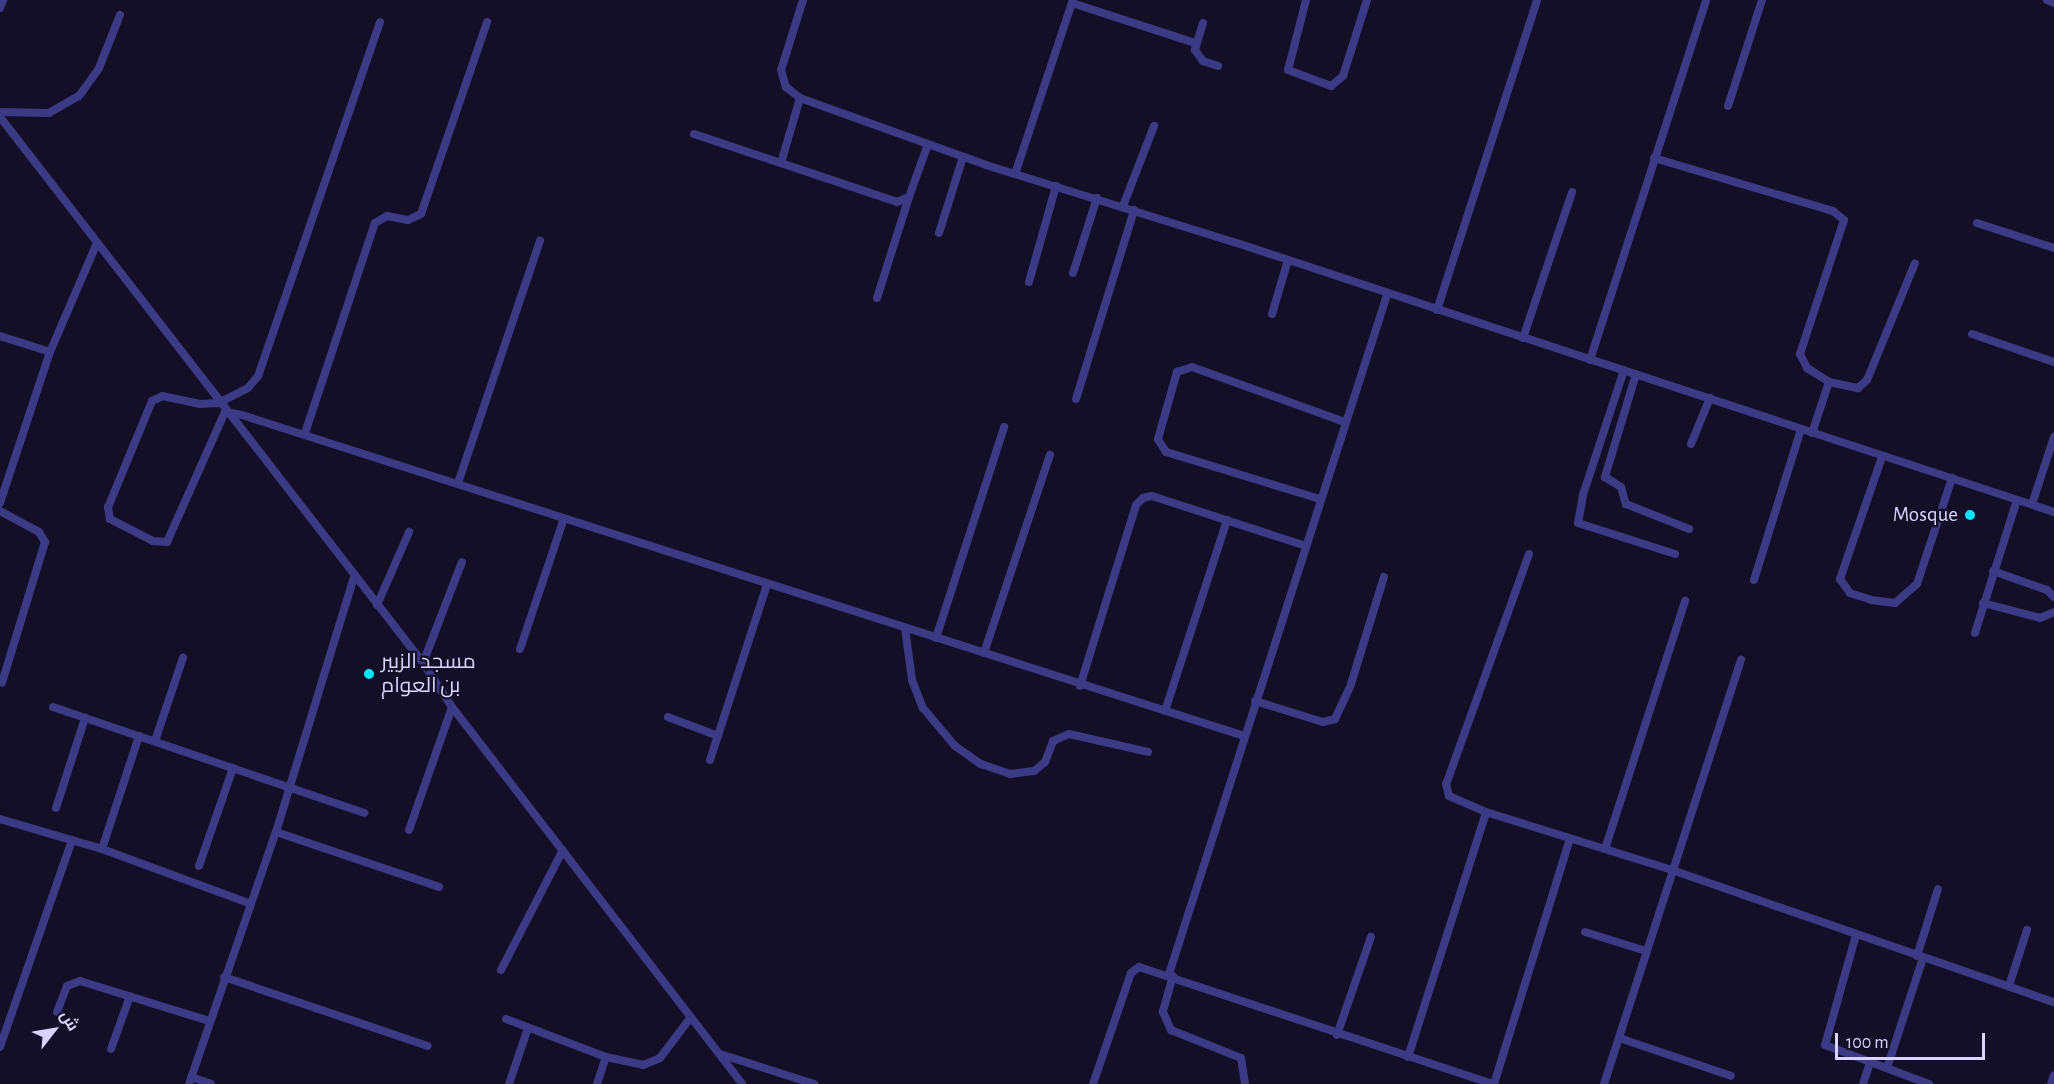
<!DOCTYPE html>
<html>
<head>
<meta charset="utf-8">
<style>
	body { margin:0 }
	#map { position:relative; width:2054px; height:1084px; overflow:hidden; background:#130f26; font-family:"Alegreya Sans",Cairo,sans-serif }
	div>[style] { position:absolute }
	.street>* { height:8px; margin:-4px; padding:0 4px; transform-origin:4px; border-radius:4px; background:#3d3a85 }
	.dots>* { width:16px; height:16px; translate:-50% -50%; box-sizing:border-box; border:3px solid #130f26; border-radius:50% }
	span { translate:-50% -50%; white-space:nowrap; text-align:center; line-height:1.15; -webkit-text-stroke:4.5px #130f26; paint-order:stroke }
	.poi-label { font-size:21px; color:#d9d4ff }
	.right { translate:-100% -50%; text-align:right }
	.left { translate:0 -50%; text-align:left }
	.north { position:absolute; left:24px; top:1000px; width:60px; height:60px; -webkit-text-stroke:4px #130f26; paint-order:stroke; rotate:59deg; font-size:16px; font-weight:700; line-height:24px; text-align:center; color:#d9d4ff }
	.north::after { content:''; display:block; margin:auto; width:21px; height:27px; background:#d9d4ff; clip-path:polygon(50% 0,100% 100%,50% 72%,0 100%) }
	.scale { position:absolute; left:1835px; top:1033px; width:150px; height:27px; box-sizing:border-box; border:3px solid #d9d4ff; border-top:0; padding-left:8px; font-size:18px; line-height:21px; white-space:nowrap; color:#d9d4ff; -webkit-text-stroke:4px #130f26; paint-order:stroke }
</style>
</head>
<body>
<div id="map">
	<div class="street">
		<div style="left:803px;top:0;width:73px;rotate:107.4deg"></div>
		<div style="left:781px;top:70px;width:18px;rotate:74deg"></div>
		<div style="left:786px;top:87px;width:18px;rotate:38deg"></div>
		<div style="left:800px;top:98px;width:198px;rotate:19.8deg"></div>
		<div style="left:986px;top:165px;width:275px;rotate:17.3deg"></div>
		<div style="left:1249px;top:247px;width:847px;rotate:18.22deg"></div>
		<div style="left:1306px;top:0;width:72px;rotate:104.4deg"></div>
		<div style="left:1288px;top:70px;width:46px;rotate:20.4deg"></div>
		<div style="left:1331px;top:86px;width:16px;rotate:-40deg"></div>
		<div style="left:1343px;top:76px;width:80px;rotate:-72.5deg"></div>
		<div style="left:2047px;top:0;width:8px;rotate:23deg"></div>
		<div style="left:1072px;top:3px;width:129px;rotate:18deg"></div>
		<div style="left:0;top:8px;width:9px;rotate:-69deg"></div>
		<div style="left:380px;top:22px;width:374px;rotate:109deg"></div>
		<div style="left:258px;top:376px;width:16px;rotate:130deg"></div>
		<div style="left:248px;top:388px;width:34px;rotate:153deg"></div>
		<div style="left:218px;top:403px;width:18px;rotate:177deg"></div>
		<div style="left:200px;top:404px;width:38px;rotate:-168deg"></div>
		<div style="left:163px;top:396px;width:12px;rotate:156deg"></div>
		<div style="left:152px;top:401px;width:115px;rotate:112.5deg"></div>
		<div style="left:108px;top:507px;width:12px;rotate:81deg"></div>
		<div style="left:110px;top:519px;width:48px;rotate:27.1deg"></div>
		<div style="left:153px;top:541px;width:14px;rotate:4deg"></div>
		<div style="left:167px;top:542px;width:142px;rotate:-66deg"></div>
		<div style="left:225px;top:412px;width:17px;rotate:10deg"></div>
		<div style="left:242px;top:415px;width:1052px;rotate:17.76deg"></div>
		<div style="left:1203px;top:23px;width:28px;rotate:107deg"></div>
		<div style="left:1195px;top:50px;width:14px;rotate:54deg"></div>
		<div style="left:1203px;top:61px;width:16px;rotate:18deg"></div>
		<div style="left:1728px;top:106px;width:111px;rotate:-72.2deg"></div>
		<div style="left:0;top:112px;width:49px;rotate:1.2deg"></div>
		<div style="left:49px;top:113px;width:34px;rotate:-30deg"></div>
		<div style="left:79px;top:96px;width:34px;rotate:-54deg"></div>
		<div style="left:99px;top:68px;width:57px;rotate:-68.4deg"></div>
		<div style="left:0;top:117px;width:691px;rotate:52.23deg"></div>
		<div style="left:423px;top:663px;width:53px;rotate:56.6deg"></div>
		<div style="left:452px;top:707px;width:476px;rotate:52.4deg"></div>
		<div style="left:694px;top:134px;width:214px;rotate:18.5deg"></div>
		<div style="left:897px;top:202px;width:13px;rotate:-23deg"></div>
		<div style="left:909px;top:197px;width:56px;rotate:-70.3deg"></div>
		<div style="left:1654px;top:158px;width:187px;rotate:16.5deg"></div>
		<div style="left:1833px;top:211px;width:14px;rotate:39deg"></div>
		<div style="left:1844px;top:220px;width:141px;rotate:108.2deg"></div>
		<div style="left:1800px;top:354px;width:16px;rotate:63deg"></div>
		<div style="left:1807px;top:368px;width:26px;rotate:32deg"></div>
		<div style="left:781px;top:163px;width:68px;rotate:-73.7deg"></div>
		<div style="left:1015px;top:174px;width:183px;rotate:-71.6deg"></div>
		<div style="left:1123px;top:206px;width:86px;rotate:-68.8deg"></div>
		<div style="left:1977px;top:223px;width:81px;rotate:18deg"></div>
		<div style="left:939px;top:233px;width:80px;rotate:-72.5deg"></div>
		<div style="left:1073px;top:273px;width:79px;rotate:-72.3deg"></div>
		<div style="left:1029px;top:282px;width:100px;rotate:-74.3deg"></div>
		<div style="left:877px;top:298px;width:106px;rotate:-72.4deg"></div>
		<div style="left:1437px;top:310px;width:326px;rotate:-72.1deg"></div>
		<div style="left:1272px;top:314px;width:56px;rotate:-73.5deg"></div>
		<div style="left:1972px;top:334px;width:87px;rotate:18.9deg"></div>
		<div style="left:0;top:336px;width:52px;rotate:17.7deg"></div>
		<div style="left:1523px;top:338px;width:154px;rotate:-71.4deg"></div>
		<div style="left:1590px;top:360px;width:378px;rotate:-72.1deg"></div>
		<div style="left:1624px;top:370px;width:132px;rotate:108.2deg"></div>
		<div style="left:1583px;top:495px;width:28px;rotate:100deg"></div>
		<div style="left:1578px;top:523px;width:102px;rotate:17.7deg"></div>
		<div style="left:1636px;top:374px;width:108px;rotate:106.8deg"></div>
		<div style="left:1605px;top:477px;width:19px;rotate:32deg"></div>
		<div style="left:1621px;top:487px;width:18px;rotate:74deg"></div>
		<div style="left:1626px;top:504px;width:68px;rotate:21.6deg"></div>
		<div style="left:1076px;top:399px;width:198px;rotate:-72.9deg"></div>
		<div style="left:305px;top:433px;width:221px;rotate:-71.6deg"></div>
		<div style="left:375px;top:223px;width:14px;rotate:-30deg"></div>
		<div style="left:387px;top:216px;width:21px;rotate:11deg"></div>
		<div style="left:408px;top:220px;width:14px;rotate:-25deg"></div>
		<div style="left:421px;top:214px;width:203px;rotate:-71deg"></div>
		<div style="left:1812px;top:433px;width:54px;rotate:-71.6deg"></div>
		<div style="left:1829px;top:382px;width:30px;rotate:12deg"></div>
		<div style="left:1858px;top:388px;width:12px;rotate:-42deg"></div>
		<div style="left:1867px;top:380px;width:126px;rotate:-67.7deg"></div>
		<div style="left:1691px;top:444px;width:50px;rotate:-67.6deg"></div>
		<div style="left:1882px;top:457px;width:129px;rotate:109deg"></div>
		<div style="left:1840px;top:579px;width:17px;rotate:54deg"></div>
		<div style="left:1850px;top:593px;width:22px;rotate:18deg"></div>
		<div style="left:1871px;top:600px;width:24px;rotate:7deg"></div>
		<div style="left:1895px;top:603px;width:29px;rotate:-41deg"></div>
		<div style="left:1917px;top:584px;width:112px;rotate:-71.7deg"></div>
		<div style="left:458px;top:483px;width:256px;rotate:-71.3deg"></div>
		<div style="left:1320px;top:499px;width:161px;rotate:-163deg"></div>
		<div style="left:1166px;top:452px;width:15px;rotate:-122deg"></div>
		<div style="left:1158px;top:439px;width:70px;rotate:-74.2deg"></div>
		<div style="left:1177px;top:372px;width:16px;rotate:-18deg"></div>
		<div style="left:1192px;top:367px;width:163px;rotate:19.8deg"></div>
		<div style="left:0;top:503px;width:159px;rotate:-71.7deg"></div>
		<div style="left:50px;top:352px;width:119px;rotate:-66.7deg"></div>
		<div style="left:2032px;top:504px;width:71px;rotate:-71.8deg"></div>
		<div style="left:0;top:511px;width:44px;rotate:28.3deg"></div>
		<div style="left:39px;top:532px;width:12px;rotate:59deg"></div>
		<div style="left:45px;top:542px;width:147px;rotate:107deg"></div>
		<div style="left:1529px;top:554px;width:245px;rotate:109.8deg"></div>
		<div style="left:1446px;top:784px;width:12px;rotate:76deg"></div>
		<div style="left:1449px;top:796px;width:40px;rotate:23.4deg"></div>
		<div style="left:1486px;top:812px;width:195px;rotate:17.3deg"></div>
		<div style="left:1672px;top:870px;width:404px;rotate:19.1deg"></div>
		<div style="left:1993px;top:571px;width:57px;rotate:19.4deg"></div>
		<div style="left:2047px;top:590px;width:10px;rotate:45deg"></div>
		<div style="left:1754px;top:580px;width:158px;rotate:-72.7deg"></div>
		<div style="left:1983px;top:603px;width:59px;rotate:14.7deg"></div>
		<div style="left:2040px;top:618px;width:15px;rotate:-23deg"></div>
		<div style="left:377px;top:605px;width:80px;rotate:-66.3deg"></div>
		<div style="left:905px;top:628px;width:52px;rotate:82.3deg"></div>
		<div style="left:912px;top:680px;width:30px;rotate:69deg"></div>
		<div style="left:923px;top:708px;width:50px;rotate:49.9deg"></div>
		<div style="left:955px;top:746px;width:32px;rotate:35deg"></div>
		<div style="left:981px;top:764px;width:31px;rotate:19deg"></div>
		<div style="left:1010px;top:774px;width:24px;rotate:-7deg"></div>
		<div style="left:1034px;top:771px;width:14px;rotate:-39deg"></div>
		<div style="left:1045px;top:762px;width:22px;rotate:-69deg"></div>
		<div style="left:1053px;top:741px;width:17px;rotate:-24deg"></div>
		<div style="left:1069px;top:734px;width:81px;rotate:12.8deg"></div>
		<div style="left:1975px;top:633px;width:139px;rotate:-72.5deg"></div>
		<div style="left:936px;top:638px;width:222px;rotate:-72.1deg"></div>
		<div style="left:520px;top:649px;width:135px;rotate:-71.4deg"></div>
		<div style="left:984px;top:653px;width:209px;rotate:-71.6deg"></div>
		<div style="left:423px;top:663px;width:108px;rotate:-68.9deg"></div>
		<div style="left:1080px;top:686px;width:189px;rotate:-72.8deg"></div>
		<div style="left:1136px;top:505px;width:10px;rotate:-45deg"></div>
		<div style="left:1143px;top:498px;width:9px;rotate:-13deg"></div>
		<div style="left:1152px;top:496px;width:162px;rotate:18deg"></div>
		<div style="left:1255px;top:701px;width:71px;rotate:17.2deg"></div>
		<div style="left:1323px;top:722px;width:12px;rotate:-14deg"></div>
		<div style="left:1335px;top:719px;width:38px;rotate:-65deg"></div>
		<div style="left:1351px;top:684px;width:112px;rotate:-72.9deg"></div>
		<div style="left:53px;top:707px;width:329px;rotate:18.8deg"></div>
		<div style="left:1165px;top:711px;width:201px;rotate:-72deg"></div>
		<div style="left:668px;top:717px;width:53px;rotate:20.8deg"></div>
		<div style="left:155px;top:741px;width:88px;rotate:-71.4deg"></div>
		<div style="left:710px;top:760px;width:184px;rotate:-72deg"></div>
		<div style="left:56px;top:808px;width:95px;rotate:-72.1deg"></div>
		<div style="left:0;top:819px;width:106px;rotate:16.4deg"></div>
		<div style="left:102px;top:849px;width:157px;rotate:20.2deg"></div>
		<div style="left:409px;top:830px;width:130px;rotate:-70.7deg"></div>
		<div style="left:276px;top:832px;width:172px;rotate:18.6deg"></div>
		<div style="left:102px;top:849px;width:119px;rotate:-71.9deg"></div>
		<div style="left:1605px;top:849px;width:261px;rotate:-72.1deg"></div>
		<div style="left:199px;top:866px;width:104px;rotate:-70.9deg"></div>
		<div style="left:1585px;top:932px;width:64px;rotate:17.3deg"></div>
		<div style="left:1856px;top:935px;width:114px;rotate:105.7deg"></div>
		<div style="left:1825px;top:1045px;width:111px;rotate:20.6deg"></div>
		<div style="left:1917px;top:956px;width:70px;rotate:-72.6deg"></div>
		<div style="left:501px;top:970px;width:135px;rotate:-62.7deg"></div>
		<div style="left:1169px;top:974px;width:713px;rotate:-72.2deg"></div>
		<div style="left:1173px;top:976px;width:37px;rotate:106deg"></div>
		<div style="left:1163px;top:1012px;width:20px;rotate:66deg"></div>
		<div style="left:1171px;top:1030px;width:75px;rotate:21.8deg"></div>
		<div style="left:1241px;top:1058px;width:26px;rotate:81deg"></div>
		<div style="left:224px;top:977px;width:215px;rotate:18.7deg"></div>
		<div style="left:2009px;top:986px;width:59px;rotate:-72.2deg"></div>
		<div style="left:57px;top:1012px;width:28px;rotate:-69deg"></div>
		<div style="left:67px;top:986px;width:14px;rotate:-21deg"></div>
		<div style="left:80px;top:981px;width:135px;rotate:17.2deg"></div>
		<div style="left:506px;top:1019px;width:107px;rotate:20.8deg"></div>
		<div style="left:606px;top:1057px;width:38px;rotate:12deg"></div>
		<div style="left:643px;top:1065px;width:18px;rotate:-22deg"></div>
		<div style="left:660px;top:1058px;width:51px;rotate:-52.9deg"></div>
		<div style="left:1337px;top:1035px;width:104px;rotate:-70.9deg"></div>
		<div style="left:1619px;top:1038px;width:118px;rotate:18.7deg"></div>
		<div style="left:0;top:1047px;width:219px;rotate:-70.8deg"></div>
		<div style="left:111px;top:1049px;width:56px;rotate:-70.3deg"></div>
		<div style="left:720px;top:1054px;width:99px;rotate:17.7deg"></div>
		<div style="left:1408px;top:1057px;width:257px;rotate:-72.3deg"></div>
		<div style="left:1887px;top:1068px;width:116px;rotate:-71.9deg"></div>
		<div style="left:191px;top:1077px;width:21px;rotate:19deg"></div>
		<div style="left:189px;top:1084px;width:267px;rotate:-71deg"></div>
		<div style="left:276px;top:832px;width:267px;rotate:-73deg"></div>
		<div style="left:509px;top:1084px;width:59px;rotate:-71.3deg"></div>
		<div style="left:597px;top:1084px;width:28px;rotate:-72deg"></div>
		<div style="left:1093px;top:1084px;width:117px;rotate:-71.1deg"></div>
		<div style="left:1131px;top:973px;width:10px;rotate:-37deg"></div>
		<div style="left:1139px;top:967px;width:372px;rotate:18.3deg"></div>
		<div style="left:1494px;top:1084px;width:257px;rotate:-72.8deg"></div>
		<div style="left:1604px;top:1084px;width:446px;rotate:-72.1deg"></div>
		<div style="left:1863px;top:1084px;width:23px;rotate:-72deg"></div>
		<div style="left:2051px;top:1084px;width:9px;rotate:-72deg"></div>
	</div>
	<div class="dots">
		<div style="left:1970px;top:515px;background:#00e5ff"></div>
		<div style="left:369px;top:674px;background:#00e5ff"></div>
	</div>
	<div class="poi-label">
		<span class="right" style="left:1958px;top:515px">Mosque</span>
		<span class="left" style="left:381px;top:674px">مسجد الزبير<br>بن العوام</span>
	</div>
	<div class="north">ش</div>
	<div class="scale">100 m</div>
</div>
</body>
</html>
